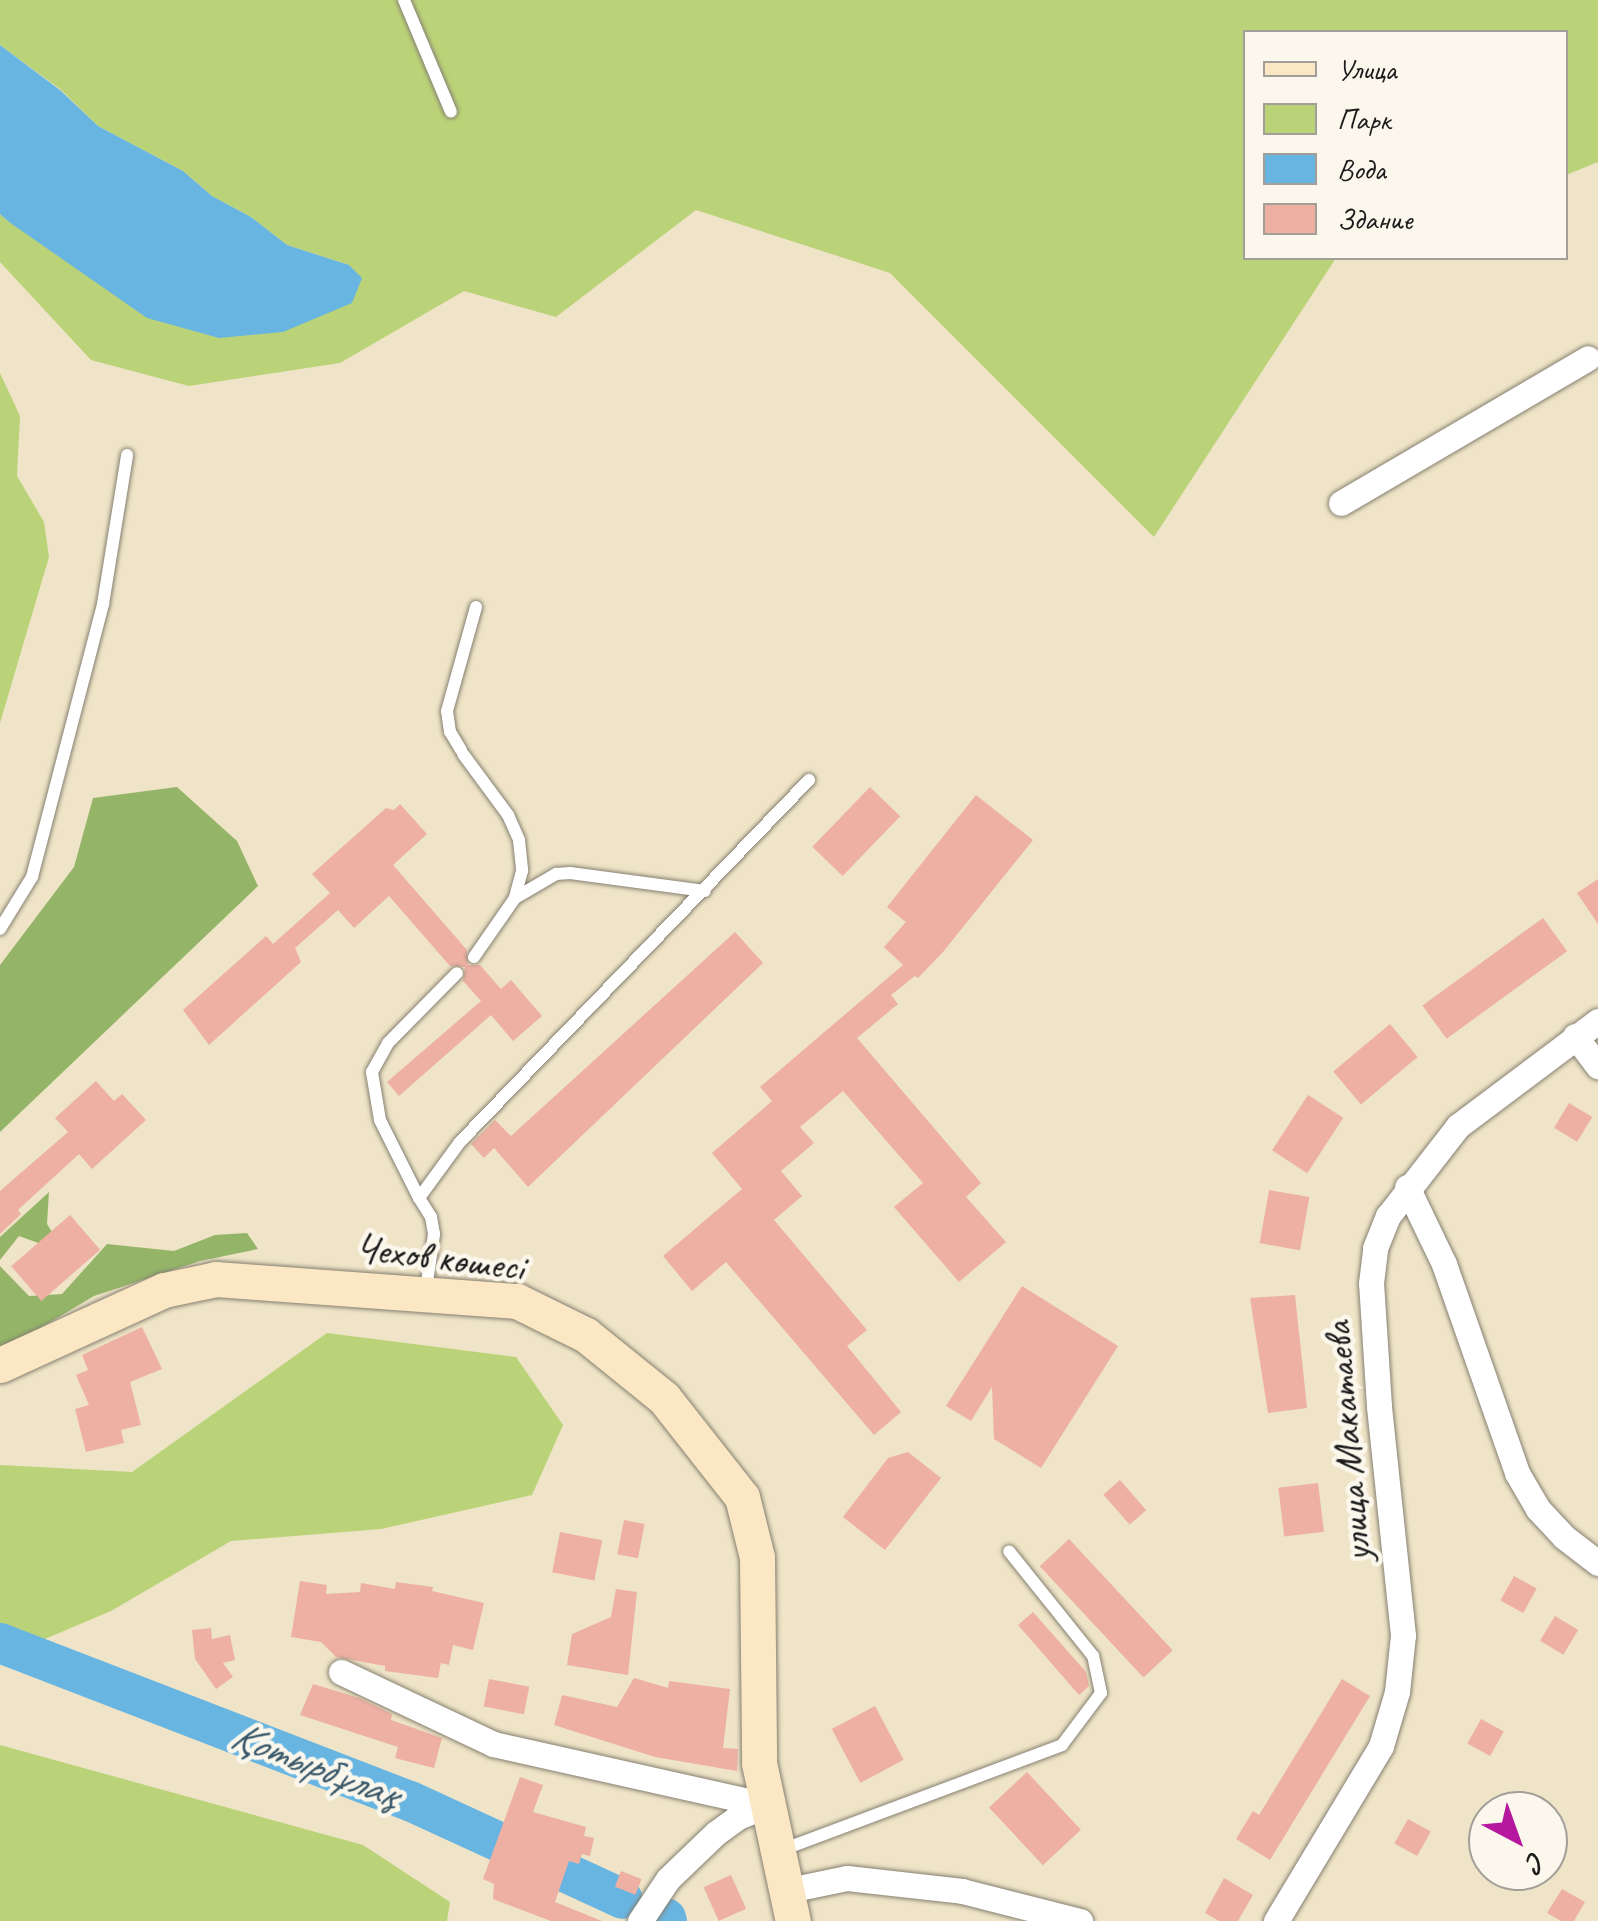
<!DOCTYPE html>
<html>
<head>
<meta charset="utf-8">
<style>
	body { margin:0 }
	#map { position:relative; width:1598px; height:1921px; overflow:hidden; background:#efe4c7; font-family:Caveat,sans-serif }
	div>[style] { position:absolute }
	.green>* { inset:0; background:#bbd378 }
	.forest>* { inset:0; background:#94b568 }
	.water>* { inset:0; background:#69b5e2 }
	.river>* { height:40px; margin:-20px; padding:0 20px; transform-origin:20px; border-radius:20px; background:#69b5e2 }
	.building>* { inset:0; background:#edb0a3; transform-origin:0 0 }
	.roads { filter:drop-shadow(0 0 2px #868072) drop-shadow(0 0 2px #868072) }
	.service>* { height:12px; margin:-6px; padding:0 6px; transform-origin:6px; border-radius:6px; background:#fff }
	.minor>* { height:25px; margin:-12.5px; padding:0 12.5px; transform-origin:12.5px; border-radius:12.5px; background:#fff }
	.secondary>* { height:35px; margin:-17.5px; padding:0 17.5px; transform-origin:17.5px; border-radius:17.5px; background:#fbe7c3 }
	span { translate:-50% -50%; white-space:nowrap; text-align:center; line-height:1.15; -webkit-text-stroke:9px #fbf7ec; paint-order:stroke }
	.street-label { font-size:40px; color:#1c1c1c }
	.water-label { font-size:42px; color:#3b596b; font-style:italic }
	.legend { position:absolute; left:1243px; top:30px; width:325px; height:230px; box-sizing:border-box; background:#fbf7ec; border:2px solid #a29f99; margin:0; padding:12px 18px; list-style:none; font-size:30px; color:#1c1c1c }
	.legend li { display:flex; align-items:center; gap:20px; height:50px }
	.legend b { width:50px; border:2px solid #a29f99 }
	.north { position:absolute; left:1468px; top:1791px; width:100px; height:100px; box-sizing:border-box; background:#fbf7ec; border:2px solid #a29f99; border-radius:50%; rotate:139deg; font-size:28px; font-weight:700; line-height:40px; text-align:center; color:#1c1c1c }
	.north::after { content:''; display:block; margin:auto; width:35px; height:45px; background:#b5179e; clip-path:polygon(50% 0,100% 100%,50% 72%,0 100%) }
</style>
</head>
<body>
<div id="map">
	<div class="green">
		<div style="clip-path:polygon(0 0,1598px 0,1598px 162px,1566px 175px,1566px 32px,1246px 32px,1246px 258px,1336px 258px,1154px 537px,890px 273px,696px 210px,556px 317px,464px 291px,340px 363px,189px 386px,91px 360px,0 262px,0 214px,9px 222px,349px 265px,287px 245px,251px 217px,212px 196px,183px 171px,98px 126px,60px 89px,0 45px)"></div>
		<div style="clip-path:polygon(0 373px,20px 416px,17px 476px,44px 522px,49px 557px,0 723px)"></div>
		<div style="clip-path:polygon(327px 1333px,516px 1357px,563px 1425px,532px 1495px,381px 1529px,231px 1541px,111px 1611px,0 1658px,0 1465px,132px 1472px)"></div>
		<div style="clip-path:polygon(0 1745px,363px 1845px,450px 1902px,447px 1921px,0 1921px)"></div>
	</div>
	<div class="forest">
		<div style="clip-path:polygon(177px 787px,237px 841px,258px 886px,0 1132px,0 965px,74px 867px,93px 798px)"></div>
		<div style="clip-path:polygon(49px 1192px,47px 1224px,59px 1243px,52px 1248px,19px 1236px,0 1260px,0 1237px)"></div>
		<div style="clip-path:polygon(247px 1233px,258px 1249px,200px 1261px,94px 1296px,0 1352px,0 1266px,29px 1296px,62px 1294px,107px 1244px,174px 1251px,215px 1235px)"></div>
	</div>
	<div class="water">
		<div style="clip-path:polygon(0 45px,60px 90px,98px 126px,183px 171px,212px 196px,251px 217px,287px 245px,349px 265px,362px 278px,352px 303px,283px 332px,219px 338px,147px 318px,9px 222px,0 214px)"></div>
	</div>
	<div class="river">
		<div style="left:0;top:1643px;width:439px;rotate:21.1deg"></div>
		<div style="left:410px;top:1801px;width:234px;rotate:24.7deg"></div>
		<div style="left:666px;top:1918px;width:3px;rotate:72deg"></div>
	</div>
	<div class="building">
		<div style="left:870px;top:787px;width:42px;height:83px;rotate:44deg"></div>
		<div style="clip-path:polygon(976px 795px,1033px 840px,943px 952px,918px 978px,915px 976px,891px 995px,898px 1004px,857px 1038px,981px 1183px,966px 1197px,1006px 1242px,959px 1282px,894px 1207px,923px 1183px,843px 1091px,800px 1127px,814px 1143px,781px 1171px,802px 1196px,774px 1220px,867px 1330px,847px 1346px,901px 1412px,874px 1435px,726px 1262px,692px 1291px,663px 1256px,742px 1189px,712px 1153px,772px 1101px,760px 1087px,903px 965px,884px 947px,906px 922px,887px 907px)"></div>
		<div style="clip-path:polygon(400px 804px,427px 834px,393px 865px,467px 950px,468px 965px,480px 965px,501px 989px,511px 980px,542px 1016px,513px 1041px,491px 1015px,399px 1096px,387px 1082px,481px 1001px,463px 981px,465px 967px,450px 966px,389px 896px,354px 928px,338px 910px,295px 948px,301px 962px,209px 1045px,183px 1010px,266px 936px,273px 944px,330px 893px,312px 874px,386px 808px,394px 810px)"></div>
		<div style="clip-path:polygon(1598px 879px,1598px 924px,1577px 893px)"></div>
		<div style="left:1543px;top:918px;width:41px;height:149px;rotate:54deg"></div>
		<div style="clip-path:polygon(735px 932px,763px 963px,528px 1187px,494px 1148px,484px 1158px,471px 1144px,495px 1120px,511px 1136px)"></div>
		<div style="left:1390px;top:1024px;width:43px;height:74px;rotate:50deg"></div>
		<div style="clip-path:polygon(96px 1081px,114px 1101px,122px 1094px,146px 1120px,92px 1169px,79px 1154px,18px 1210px,21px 1214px,0 1234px,0 1191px,68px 1132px,55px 1118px)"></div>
		<div style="left:1308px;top:1095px;width:42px;height:66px;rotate:33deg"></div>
		<div style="left:1569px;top:1103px;width:27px;height:29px;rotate:31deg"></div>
		<div style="left:1269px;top:1190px;width:41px;height:54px;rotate:10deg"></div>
		<div style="left:70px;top:1215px;width:46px;height:78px;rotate:49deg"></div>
		<div style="clip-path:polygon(1022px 1286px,1118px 1346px,1041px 1468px,994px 1439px,992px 1387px,971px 1421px,946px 1406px)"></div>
		<div style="clip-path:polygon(1295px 1295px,1307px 1408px,1268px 1413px,1250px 1298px)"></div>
		<div style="clip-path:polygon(142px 1327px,162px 1369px,130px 1382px,141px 1425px,121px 1430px,124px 1443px,86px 1452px,75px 1409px,89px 1405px,76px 1375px,88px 1370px,82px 1355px)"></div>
		<div style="clip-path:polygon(908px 1452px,941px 1478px,885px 1550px,843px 1517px,888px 1458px)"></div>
		<div style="left:1120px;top:1480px;width:40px;height:22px;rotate:49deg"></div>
		<div style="left:1318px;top:1483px;width:49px;height:40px;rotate:83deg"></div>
		<div style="left:624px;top:1520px;width:21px;height:35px;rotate:11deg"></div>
		<div style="left:560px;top:1532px;width:43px;height:41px;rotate:11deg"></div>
		<div style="left:1069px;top:1539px;width:152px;height:40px;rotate:47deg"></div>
		<div style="left:1514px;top:1576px;width:26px;height:28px;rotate:29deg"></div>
		<div style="clip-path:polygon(300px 1581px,327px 1585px,326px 1594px,360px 1592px,361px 1583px,395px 1589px,396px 1582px,433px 1587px,432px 1591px,484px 1603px,473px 1650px,453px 1645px,449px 1665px,441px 1663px,438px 1678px,385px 1671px,385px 1666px,336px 1657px,321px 1642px,291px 1637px)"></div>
		<div style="clip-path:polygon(616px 1589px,637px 1592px,628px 1675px,567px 1665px,572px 1634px,611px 1617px)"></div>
		<div style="clip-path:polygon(1033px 1612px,1086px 1672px,1089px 1686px,1079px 1695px,1018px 1625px)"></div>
		<div style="left:1555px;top:1616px;width:27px;height:29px;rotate:31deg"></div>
		<div style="clip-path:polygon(211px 1628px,212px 1639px,230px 1635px,235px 1660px,223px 1663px,233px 1677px,216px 1689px,195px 1659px,192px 1630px)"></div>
		<div style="clip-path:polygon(634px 1678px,668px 1688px,669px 1681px,730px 1689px,723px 1748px,738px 1749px,737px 1771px,655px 1757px,554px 1725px,562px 1695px,617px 1707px)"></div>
		<div style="left:489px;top:1679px;width:41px;height:28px;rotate:11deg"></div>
		<div style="clip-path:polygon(1342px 1679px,1370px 1696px,1270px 1860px,1236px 1839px,1253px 1811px,1259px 1815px)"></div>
		<div style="clip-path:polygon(313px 1684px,359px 1698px,392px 1714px,391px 1720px,442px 1738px,434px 1768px,395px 1758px,398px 1747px,300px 1715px)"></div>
		<div style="left:875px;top:1706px;width:61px;height:49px;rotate:62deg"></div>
		<div style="left:1481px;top:1719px;width:26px;height:28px;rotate:29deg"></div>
		<div style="left:1027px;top:1772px;width:79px;height:52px;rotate:47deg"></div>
		<div style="clip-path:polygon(520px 1777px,543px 1785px,533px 1812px,586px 1827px,584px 1836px,594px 1838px,590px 1856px,582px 1854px,579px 1864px,569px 1861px,555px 1902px,602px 1921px,551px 1921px,493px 1899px,494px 1884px,483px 1879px)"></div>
		<div style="left:1408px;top:1819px;width:26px;height:28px;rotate:29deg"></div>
		<div style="left:621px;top:1871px;width:22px;height:17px;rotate:21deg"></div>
		<div style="left:731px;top:1875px;width:37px;height:30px;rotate:66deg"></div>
		<div style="clip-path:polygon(1224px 1878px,1253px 1895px,1238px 1921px,1219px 1921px,1205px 1913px)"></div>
		<div style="clip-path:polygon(1562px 1889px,1585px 1902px,1574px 1921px,1561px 1921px,1547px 1913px)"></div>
	</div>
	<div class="roads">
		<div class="service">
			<div style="left:404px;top:0;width:121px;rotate:67.2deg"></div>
			<div style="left:461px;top:750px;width:21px;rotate:-121deg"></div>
			<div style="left:450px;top:732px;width:21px;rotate:-98deg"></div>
			<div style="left:447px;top:711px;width:108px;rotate:-74.4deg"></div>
			<div style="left:463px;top:754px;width:76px;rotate:53.6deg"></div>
			<div style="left:508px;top:815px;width:27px;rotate:66deg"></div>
			<div style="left:519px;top:840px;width:31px;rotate:84deg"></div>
			<div style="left:522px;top:871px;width:28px;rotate:105deg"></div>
			<div style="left:515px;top:898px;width:72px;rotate:124.8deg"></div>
			<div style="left:515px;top:898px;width:48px;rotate:-30.3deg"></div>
			<div style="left:556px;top:874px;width:14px;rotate:-4deg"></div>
			<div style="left:570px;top:873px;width:136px;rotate:7.6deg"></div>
			<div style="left:0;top:929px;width:61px;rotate:-58.4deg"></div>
			<div style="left:32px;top:877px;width:282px;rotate:-75.4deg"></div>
			<div style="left:103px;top:604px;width:151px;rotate:-80.8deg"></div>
			<div style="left:419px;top:1198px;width:87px;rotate:-116.6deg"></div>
			<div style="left:380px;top:1120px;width:49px;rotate:-99.5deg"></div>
			<div style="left:372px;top:1072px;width:33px;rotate:-61deg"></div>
			<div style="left:388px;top:1043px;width:98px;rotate:-45.4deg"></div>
			<div style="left:426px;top:1289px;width:56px;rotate:-81.7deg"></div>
			<div style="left:434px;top:1234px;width:17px;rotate:-100deg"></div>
			<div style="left:431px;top:1217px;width:22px;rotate:-122deg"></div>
			<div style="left:419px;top:1198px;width:69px;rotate:-53.8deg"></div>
			<div style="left:460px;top:1142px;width:503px;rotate:-46.05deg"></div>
			<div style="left:779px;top:1851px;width:302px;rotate:-20.5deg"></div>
			<div style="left:1062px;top:1745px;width:65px;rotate:-53.1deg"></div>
			<div style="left:1101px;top:1693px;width:38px;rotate:-102deg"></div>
			<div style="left:1093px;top:1656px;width:134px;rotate:-128.7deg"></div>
		</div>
		<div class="minor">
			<div style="left:1341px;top:503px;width:286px;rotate:-30.4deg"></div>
			<div style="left:1575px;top:1036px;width:38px;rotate:53deg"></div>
			<div style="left:1407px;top:1187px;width:85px;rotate:64.3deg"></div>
			<div style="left:1444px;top:1264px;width:221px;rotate:70.7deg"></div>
			<div style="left:1517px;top:1473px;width:42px;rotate:59.7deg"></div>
			<div style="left:1538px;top:1509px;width:38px;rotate:47deg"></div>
			<div style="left:1564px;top:1537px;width:43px;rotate:37.4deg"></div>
			<div style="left:341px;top:1672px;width:168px;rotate:25.3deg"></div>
			<div style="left:493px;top:1744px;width:281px;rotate:12.6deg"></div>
			<div style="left:784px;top:1891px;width:64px;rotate:-11.7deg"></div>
			<div style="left:847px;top:1878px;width:116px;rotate:6.4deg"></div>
			<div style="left:962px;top:1891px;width:122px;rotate:14.3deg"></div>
			<div style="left:640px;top:1921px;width:50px;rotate:-56.3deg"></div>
			<div style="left:668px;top:1879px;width:66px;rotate:-43.8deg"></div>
			<div style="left:716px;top:1833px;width:27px;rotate:-36deg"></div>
			<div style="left:738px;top:1817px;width:31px;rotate:-22deg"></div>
			<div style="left:1276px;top:1921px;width:204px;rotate:-59deg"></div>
			<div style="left:1381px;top:1746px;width:56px;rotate:-73.5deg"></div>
			<div style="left:1397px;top:1692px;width:57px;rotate:-84deg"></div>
			<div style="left:1403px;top:1635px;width:230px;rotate:-96deg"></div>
			<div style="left:1379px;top:1406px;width:123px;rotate:-93.7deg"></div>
			<div style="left:1371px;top:1283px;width:35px;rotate:-83deg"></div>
			<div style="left:1375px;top:1248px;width:35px;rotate:-68deg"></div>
			<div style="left:1388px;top:1216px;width:114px;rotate:-52.1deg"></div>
			<div style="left:1458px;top:1126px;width:175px;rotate:-36.9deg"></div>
		</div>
		<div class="secondary">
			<div style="left:0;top:1365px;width:180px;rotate:-24.6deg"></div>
			<div style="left:164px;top:1290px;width:53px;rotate:-11.9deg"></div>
			<div style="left:216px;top:1279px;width:302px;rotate:4.2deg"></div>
			<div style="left:517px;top:1301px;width:77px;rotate:26.2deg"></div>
			<div style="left:586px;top:1335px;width:100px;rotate:38.9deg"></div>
			<div style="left:664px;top:1398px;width:126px;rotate:51.8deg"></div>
			<div style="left:742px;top:1497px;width:62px;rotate:76deg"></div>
			<div style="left:757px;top:1557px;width:206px;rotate:89.4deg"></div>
			<div style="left:759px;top:1763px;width:162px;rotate:77.9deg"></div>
		</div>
	</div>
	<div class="street-label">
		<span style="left:440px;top:1257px;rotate:7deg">Чехов көшесі</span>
		<span style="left:1347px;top:1442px;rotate:-95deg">улица Макатаева</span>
	</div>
	<div class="water-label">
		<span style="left:315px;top:1765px;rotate:21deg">Қотырбұлақ</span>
	</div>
	<ul class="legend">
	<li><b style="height:12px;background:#fbe7c3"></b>Улица</li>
	<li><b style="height:28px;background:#bbd378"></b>Парк</li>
	<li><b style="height:28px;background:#69b5e2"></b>Вода</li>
	<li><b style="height:28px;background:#edb0a3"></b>Здание</li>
	</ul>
	<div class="north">С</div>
</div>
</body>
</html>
